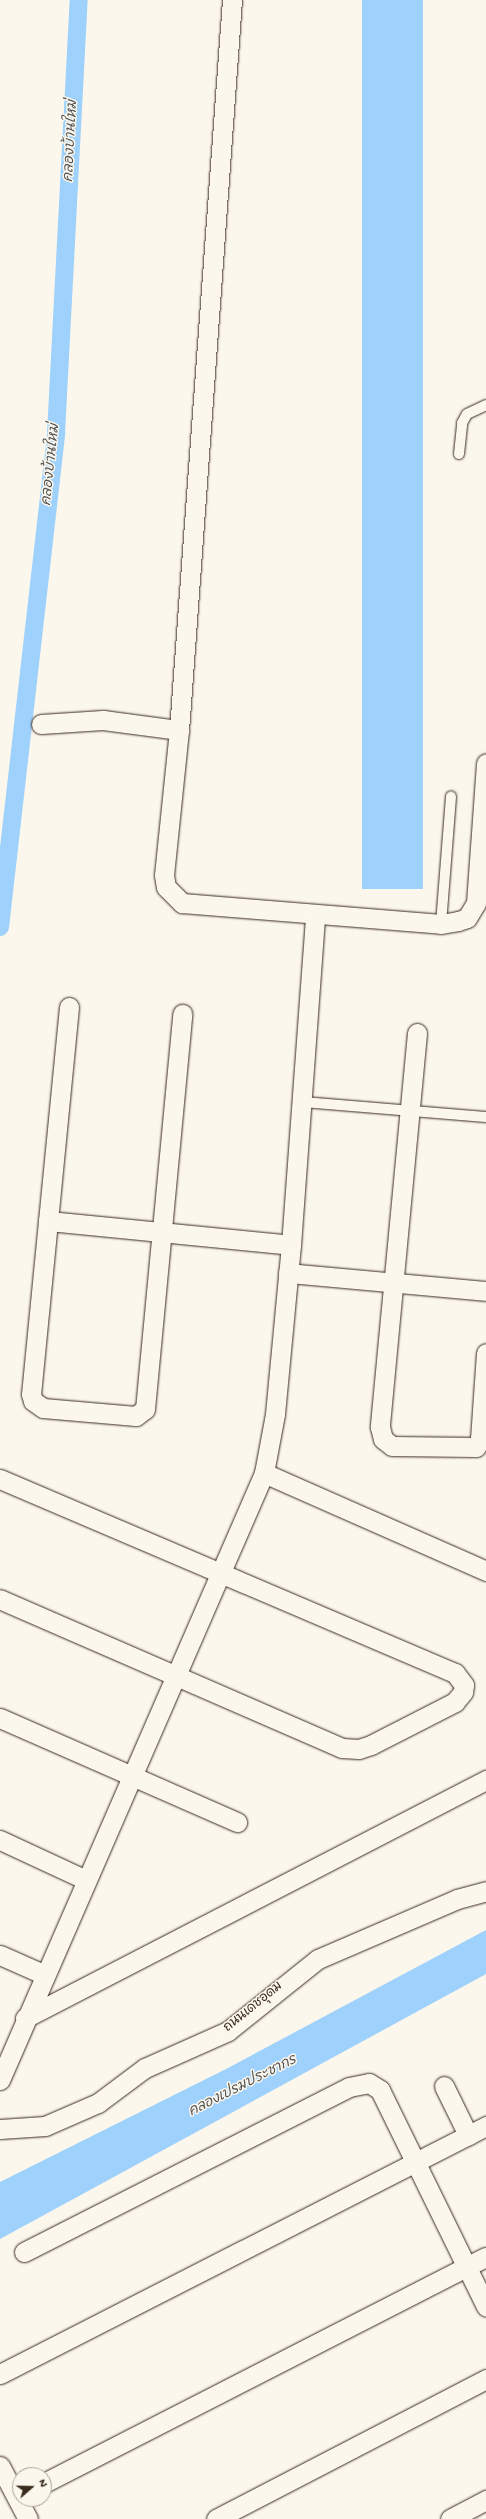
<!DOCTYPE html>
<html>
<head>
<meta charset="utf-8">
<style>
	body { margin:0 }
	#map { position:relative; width:486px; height:2519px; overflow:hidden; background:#fbf7ec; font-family:"Gochi Hand","Playpen Sans Thai",sans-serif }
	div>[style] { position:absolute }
	.water>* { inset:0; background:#9ed1fc; transform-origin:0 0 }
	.canal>* { height:18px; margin:-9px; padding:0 9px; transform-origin:9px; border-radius:9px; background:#9ed1fc }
	.roads { filter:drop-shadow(0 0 1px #3b2a1e) drop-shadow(0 0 1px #3b2a1e) }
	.lane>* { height:10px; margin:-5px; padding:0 5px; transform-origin:5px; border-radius:5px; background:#fbf7ec }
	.street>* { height:19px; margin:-9.5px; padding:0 9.5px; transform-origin:9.5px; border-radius:9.5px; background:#fbf7ec }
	span { translate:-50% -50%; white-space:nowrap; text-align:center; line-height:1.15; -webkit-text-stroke:3px #fbf7ec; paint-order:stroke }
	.street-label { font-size:13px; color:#3b2a1e }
	.water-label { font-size:14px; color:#545456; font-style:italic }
	.north { position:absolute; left:12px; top:2467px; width:40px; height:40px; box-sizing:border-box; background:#fbf7ec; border:1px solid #aea59a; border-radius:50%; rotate:70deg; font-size:11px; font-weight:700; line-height:16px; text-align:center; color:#3b2a1e }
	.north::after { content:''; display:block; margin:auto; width:14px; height:18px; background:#3b2a1e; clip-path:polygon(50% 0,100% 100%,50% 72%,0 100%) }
</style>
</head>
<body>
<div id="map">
	<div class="water">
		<div style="left:362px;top:0;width:61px;height:889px"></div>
		<div style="clip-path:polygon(486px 1930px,486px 1974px,0 2239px,0 2182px,226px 2069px)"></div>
	</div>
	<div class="canal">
		<div style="left:0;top:927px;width:497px;rotate:-83.5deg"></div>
		<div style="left:56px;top:433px;width:434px;rotate:-87deg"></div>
	</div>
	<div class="roads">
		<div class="lane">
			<div style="left:459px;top:454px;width:31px;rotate:-84deg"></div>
			<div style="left:462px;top:423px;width:10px;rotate:-61deg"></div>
			<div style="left:467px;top:414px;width:21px;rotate:-25deg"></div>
			<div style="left:441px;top:924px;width:128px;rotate:-85.5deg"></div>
			<div style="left:302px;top:1102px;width:185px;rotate:4.7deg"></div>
		</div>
		<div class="street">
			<div style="left:232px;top:0;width:732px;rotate:94.15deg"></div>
			<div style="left:179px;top:730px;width:146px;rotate:95.9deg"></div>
			<div style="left:164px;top:875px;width:12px;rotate:81deg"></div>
			<div style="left:166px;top:887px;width:23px;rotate:45deg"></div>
			<div style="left:182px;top:903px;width:260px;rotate:4.6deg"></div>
			<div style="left:441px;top:924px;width:17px;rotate:-10deg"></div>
			<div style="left:458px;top:921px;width:9px;rotate:-18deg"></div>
			<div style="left:467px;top:918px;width:17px;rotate:-59deg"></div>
			<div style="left:476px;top:903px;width:140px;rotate:-85.9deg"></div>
			<div style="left:41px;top:724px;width:62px;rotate:-3.7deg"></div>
			<div style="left:103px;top:720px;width:77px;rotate:7.5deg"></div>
			<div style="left:69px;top:1007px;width:389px;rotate:95.6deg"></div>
			<div style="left:31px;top:1394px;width:7px;rotate:74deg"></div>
			<div style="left:33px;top:1401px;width:12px;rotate:35deg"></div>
			<div style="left:43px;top:1408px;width:93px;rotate:4.9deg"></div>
			<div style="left:136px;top:1416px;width:11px;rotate:-38deg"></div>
			<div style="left:145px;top:1409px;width:397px;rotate:-84.6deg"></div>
			<div style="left:417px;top:1033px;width:396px;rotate:95.4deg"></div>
			<div style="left:380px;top:1427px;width:12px;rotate:76deg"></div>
			<div style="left:383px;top:1439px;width:11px;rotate:38deg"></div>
			<div style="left:392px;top:1446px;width:84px;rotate:0.7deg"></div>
			<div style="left:476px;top:1447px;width:9px;rotate:-63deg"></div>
			<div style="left:480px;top:1439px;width:86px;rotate:-86deg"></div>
			<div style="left:48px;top:1221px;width:244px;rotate:5.6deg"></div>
			<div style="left:288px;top:1273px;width:199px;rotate:5.2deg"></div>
			<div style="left:264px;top:1473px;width:243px;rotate:23.8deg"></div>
			<div style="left:0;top:1479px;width:495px;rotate:23.1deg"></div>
			<div style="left:455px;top:1673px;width:15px;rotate:53deg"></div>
			<div style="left:464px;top:1685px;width:7px;rotate:98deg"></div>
			<div style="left:463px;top:1692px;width:13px;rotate:129deg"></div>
			<div style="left:455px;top:1702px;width:94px;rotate:152.9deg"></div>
			<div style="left:371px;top:1745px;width:13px;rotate:162deg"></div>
			<div style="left:359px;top:1749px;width:17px;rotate:-177deg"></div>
			<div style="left:342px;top:1748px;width:373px;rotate:-156.5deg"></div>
			<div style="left:0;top:1718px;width:259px;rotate:23.7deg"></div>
			<div style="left:0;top:1840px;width:95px;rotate:24.9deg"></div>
			<div style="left:0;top:1955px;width:47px;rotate:23.8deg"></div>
			<div style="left:25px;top:2018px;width:519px;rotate:-27.31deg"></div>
			<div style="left:0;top:2080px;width:662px;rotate:-66.49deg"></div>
			<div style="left:264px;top:1473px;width:60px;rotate:-79.4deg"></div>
			<div style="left:275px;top:1414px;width:170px;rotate:-84.6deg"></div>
			<div style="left:291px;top:1245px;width:331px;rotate:-85.8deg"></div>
			<div style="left:444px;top:2086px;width:55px;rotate:63.9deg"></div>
			<div style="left:0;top:2129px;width:45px;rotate:-3.8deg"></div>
			<div style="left:45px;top:2126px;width:58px;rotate:-23.5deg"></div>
			<div style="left:98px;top:2103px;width:59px;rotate:-36.7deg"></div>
			<div style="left:145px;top:2068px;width:91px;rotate:-24deg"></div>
			<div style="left:228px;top:2031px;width:115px;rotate:-38.7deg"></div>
			<div style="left:318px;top:1959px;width:151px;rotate:-23.3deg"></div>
			<div style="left:457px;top:1899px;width:30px;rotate:-15deg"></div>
			<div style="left:24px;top:2252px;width:364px;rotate:-26.9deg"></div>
			<div style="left:349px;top:2087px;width:20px;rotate:-11deg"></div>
			<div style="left:369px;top:2083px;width:13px;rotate:32deg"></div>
			<div style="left:380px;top:2090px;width:241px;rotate:63.9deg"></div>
			<div style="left:0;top:2374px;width:546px;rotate:-27.03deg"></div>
			<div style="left:0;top:2466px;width:60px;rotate:62.2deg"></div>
			<div style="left:44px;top:2483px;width:496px;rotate:-27.1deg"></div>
			<div style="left:216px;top:2519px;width:304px;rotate:-27.4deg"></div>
			<div style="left:450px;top:2519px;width:41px;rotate:-27.8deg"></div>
		</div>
	</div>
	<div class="street-label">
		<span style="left:254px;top:2008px;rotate:-39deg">ถนนเดชอุดม</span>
	</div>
	<div class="water-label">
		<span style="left:72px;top:141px;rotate:-87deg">คลองบ้านใหม่</span>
		<span style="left:52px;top:465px;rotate:-84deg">คลองบ้านใหม่</span>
		<span style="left:243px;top:2087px;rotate:-27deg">คลองเปรมประชากร</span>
	</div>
	<div class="north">N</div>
</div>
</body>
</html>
